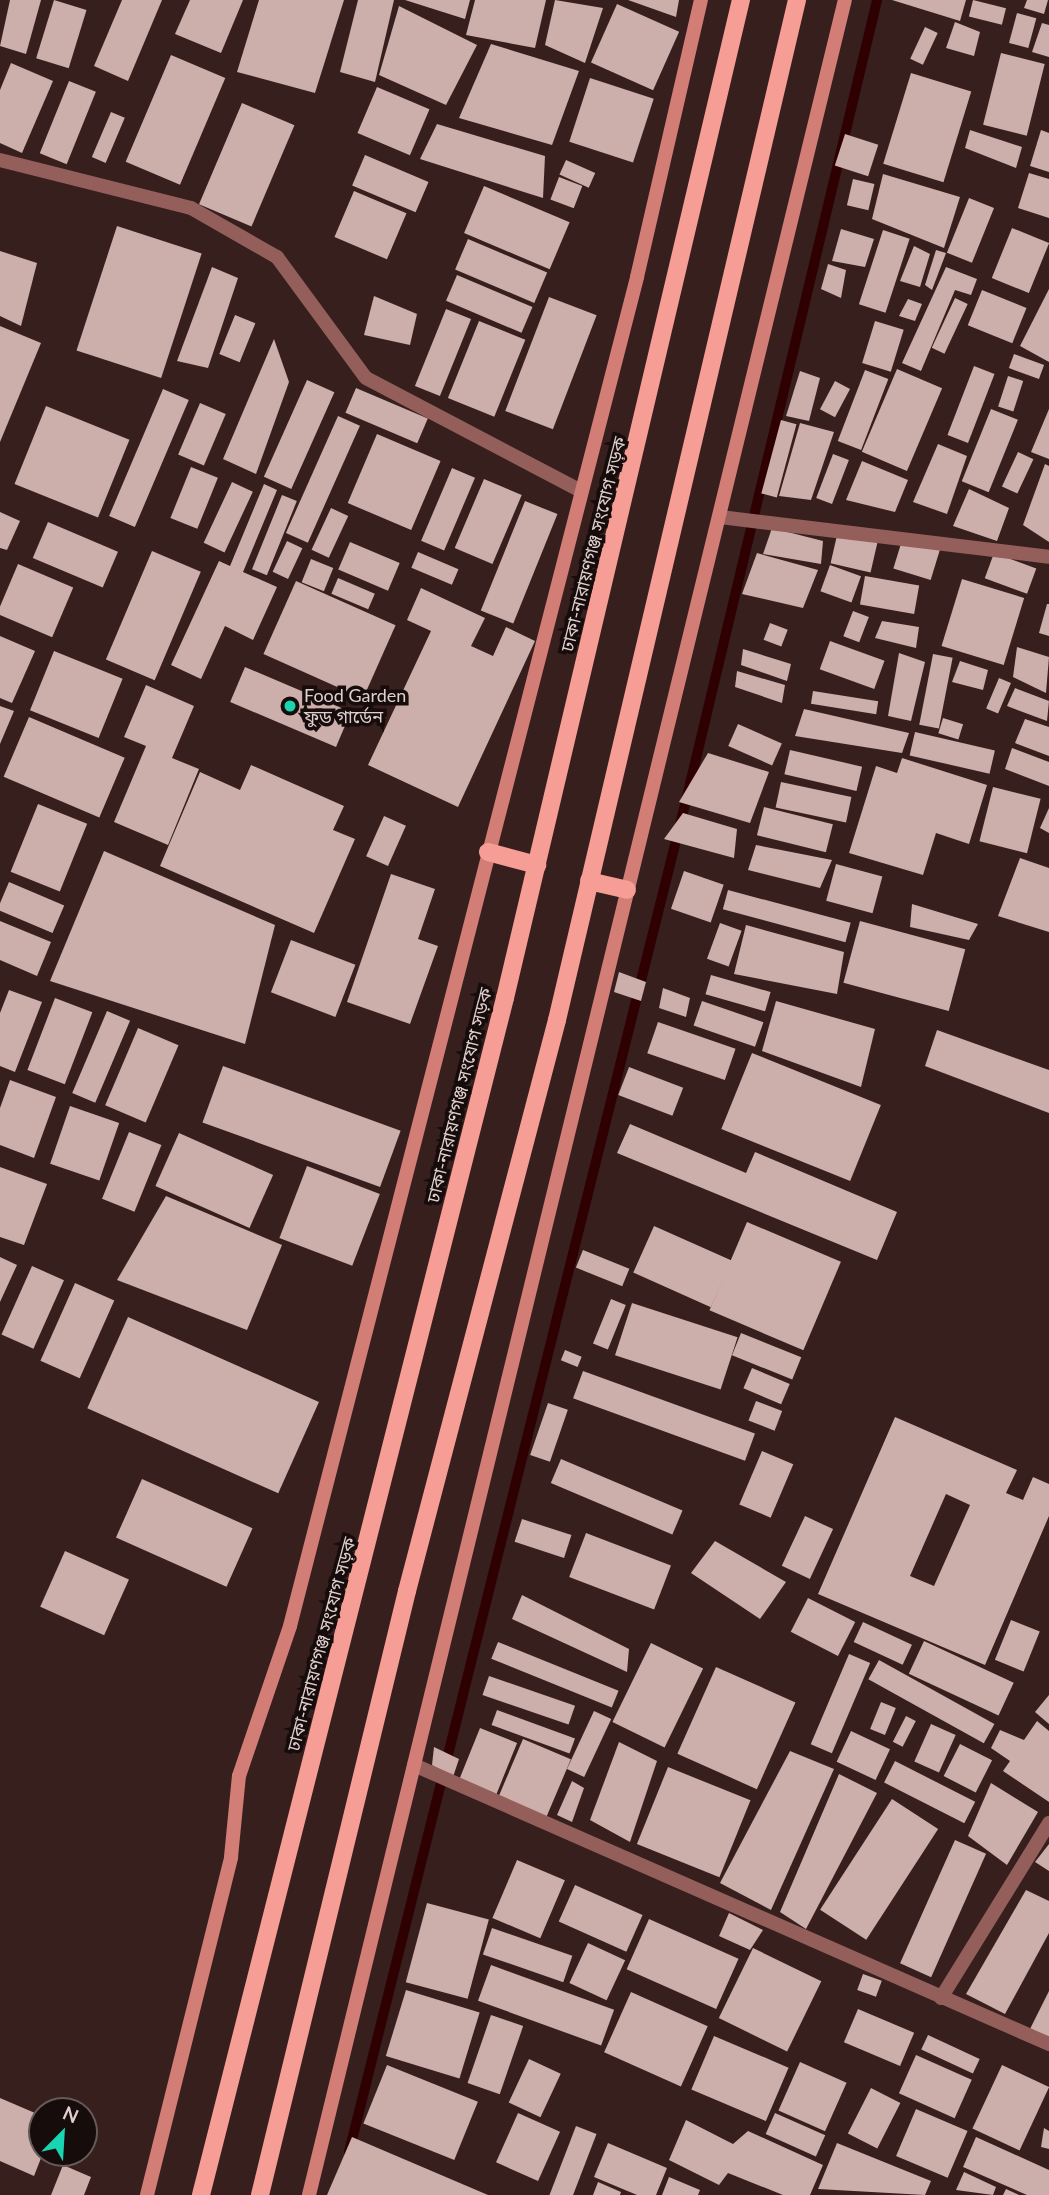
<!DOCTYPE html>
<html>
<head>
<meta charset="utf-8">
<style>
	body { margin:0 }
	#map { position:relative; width:1049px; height:2195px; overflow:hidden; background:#361f1d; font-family:Lato,"Noto Sans Bengali",sans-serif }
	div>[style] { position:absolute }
	.stream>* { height:10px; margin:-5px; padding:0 5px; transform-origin:5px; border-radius:5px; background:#2f0002 }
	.building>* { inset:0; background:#ccaeab; transform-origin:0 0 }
	.street>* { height:14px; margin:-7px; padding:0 7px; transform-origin:7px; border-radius:7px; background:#945f5a }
	.secondary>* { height:14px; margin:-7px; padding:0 7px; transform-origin:7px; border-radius:7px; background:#d37d77 }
	.primary>* { height:18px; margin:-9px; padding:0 9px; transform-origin:9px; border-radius:9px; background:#f69d96 }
	.dots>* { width:19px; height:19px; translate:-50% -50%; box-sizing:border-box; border:4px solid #160c0b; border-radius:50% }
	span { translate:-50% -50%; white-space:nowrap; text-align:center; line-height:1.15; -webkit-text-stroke:7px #160c0b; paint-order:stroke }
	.street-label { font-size:18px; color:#dfcfce }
	.poi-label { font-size:18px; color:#dfcfce }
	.left { translate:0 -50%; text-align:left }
	.north { position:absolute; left:28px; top:2097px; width:70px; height:70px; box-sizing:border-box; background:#160c0b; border:2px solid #665a59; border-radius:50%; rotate:24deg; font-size:19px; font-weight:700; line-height:28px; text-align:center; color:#dfcfce }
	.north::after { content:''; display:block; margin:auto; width:24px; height:32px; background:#19d5b2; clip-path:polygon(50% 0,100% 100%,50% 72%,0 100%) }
</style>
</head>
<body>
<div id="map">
	<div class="stream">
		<div style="left:349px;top:2152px;width:1410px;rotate:-76deg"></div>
		<div style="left:690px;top:784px;width:806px;rotate:-76.58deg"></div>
	</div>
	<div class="building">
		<div style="clip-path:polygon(10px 0,41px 0,26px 54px,0 46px)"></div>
		<div style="left:54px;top:0;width:34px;height:61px;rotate:17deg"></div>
		<div style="clip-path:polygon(122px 0,162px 0,128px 81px,94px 66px)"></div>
		<div style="clip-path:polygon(190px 0,243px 0,221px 53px,175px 34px)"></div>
		<div style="clip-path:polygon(259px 0,344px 0,315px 93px,237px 72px)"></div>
		<div style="clip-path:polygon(358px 0,394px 0,375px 82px,340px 72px)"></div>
		<div style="clip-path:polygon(405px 0,470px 0,465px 19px)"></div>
		<div style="clip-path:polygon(475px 0,546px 0,535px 48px,466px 35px)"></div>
		<div style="clip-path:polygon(555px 0,603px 8px,585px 63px,545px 45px)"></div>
		<div style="clip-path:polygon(628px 0,679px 0,676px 17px)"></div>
		<div style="clip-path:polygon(892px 0,966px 0,960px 21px)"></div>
		<div style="left:973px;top:0;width:34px;height:17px;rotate:14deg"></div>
		<div style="clip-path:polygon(1027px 0,1048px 0,1044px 14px,1024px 8px)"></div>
		<div style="left:617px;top:4px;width:68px;height:64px;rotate:24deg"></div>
		<div style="clip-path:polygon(399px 6px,477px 45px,446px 105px,379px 75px)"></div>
		<div style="left:1017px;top:13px;width:20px;height:31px;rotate:15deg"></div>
		<div style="clip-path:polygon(955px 22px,980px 32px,974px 56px,946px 48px)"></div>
		<div style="clip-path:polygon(1042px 23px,1049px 25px,1049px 57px,1032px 52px)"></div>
		<div style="left:925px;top:27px;width:14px;height:35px;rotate:25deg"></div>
		<div style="clip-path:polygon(491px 44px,579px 71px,552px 145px,459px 118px)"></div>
		<div style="left:1001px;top:53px;width:45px;height:74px;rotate:14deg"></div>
		<div style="left:171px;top:55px;width:59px;height:116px;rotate:23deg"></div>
		<div style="clip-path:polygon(11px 63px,53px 81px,22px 153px,0 143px,0 90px)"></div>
		<div style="left:911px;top:73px;width:63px;height:95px;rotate:17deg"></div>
		<div style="left:590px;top:78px;width:67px;height:67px;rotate:18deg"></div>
		<div style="left:69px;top:81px;width:29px;height:78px;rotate:22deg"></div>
		<div style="left:377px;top:87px;width:57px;height:50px;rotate:23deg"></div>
		<div style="left:242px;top:103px;width:57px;height:110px;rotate:23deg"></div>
		<div style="left:111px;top:112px;width:15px;height:49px;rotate:23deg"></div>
		<div style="clip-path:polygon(437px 124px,545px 156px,543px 198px,420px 159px)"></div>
		<div style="clip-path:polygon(970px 130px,1022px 147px,1016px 168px,965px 148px)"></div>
		<div style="clip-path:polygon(1041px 130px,1049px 133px,1049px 172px,1030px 166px)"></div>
		<div style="left:845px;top:134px;width:35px;height:33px;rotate:18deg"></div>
		<div style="left:365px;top:155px;width:69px;height:33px;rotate:23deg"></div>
		<div style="left:566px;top:160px;width:32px;height:16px;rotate:24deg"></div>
		<div style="clip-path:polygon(1029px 173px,1049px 179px,1049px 218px,1018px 208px)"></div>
		<div style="clip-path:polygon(883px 174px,960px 197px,944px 248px,872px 219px)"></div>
		<div style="left:559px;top:177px;width:25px;height:24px;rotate:21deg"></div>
		<div style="left:853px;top:179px;width:22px;height:27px;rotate:13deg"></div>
		<div style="left:484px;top:186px;width:93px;height:51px;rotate:23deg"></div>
		<div style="left:354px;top:191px;width:57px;height:50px;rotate:23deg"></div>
		<div style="left:969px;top:198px;width:27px;height:59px;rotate:22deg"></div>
		<div style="left:117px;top:226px;width:89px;height:131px;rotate:18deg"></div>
		<div style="left:1012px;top:228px;width:40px;height:54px;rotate:22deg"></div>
		<div style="clip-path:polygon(841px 229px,874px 239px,865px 267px,832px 261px)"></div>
		<div style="left:883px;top:230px;width:28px;height:78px;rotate:18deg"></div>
		<div style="left:468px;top:239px;width:86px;height:33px;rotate:23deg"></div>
		<div style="clip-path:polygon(914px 246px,930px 254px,920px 287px,900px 281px)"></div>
		<div style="clip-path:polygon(936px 250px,946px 253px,932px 290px,925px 285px)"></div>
		<div style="clip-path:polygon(0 251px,37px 263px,21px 326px,0 316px)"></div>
		<div style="clip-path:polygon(828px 264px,846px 270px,841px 298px,821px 289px)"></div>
		<div style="clip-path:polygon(212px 267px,238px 278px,208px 368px,177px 361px)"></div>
		<div style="clip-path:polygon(946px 267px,977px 279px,971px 295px,955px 290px,921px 371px,902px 363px)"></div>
		<div style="left:457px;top:275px;width:82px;height:28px;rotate:23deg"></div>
		<div style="clip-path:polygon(1049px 289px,1049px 362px,1020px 346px)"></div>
		<div style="left:982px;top:290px;width:48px;height:38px;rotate:22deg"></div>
		<div style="clip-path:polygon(374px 296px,417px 314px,410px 345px,364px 335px)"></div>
		<div style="left:549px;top:297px;width:51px;height:122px;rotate:21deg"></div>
		<div style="left:955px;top:298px;width:14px;height:55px;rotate:25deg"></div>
		<div style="clip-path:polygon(908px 299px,922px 304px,915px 321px,899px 316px)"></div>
		<div style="left:446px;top:309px;width:27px;height:83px;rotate:22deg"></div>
		<div style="left:235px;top:315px;width:22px;height:42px;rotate:22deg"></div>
		<div style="left:479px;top:321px;width:50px;height:83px;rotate:22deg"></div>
		<div style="left:875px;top:321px;width:30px;height:44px;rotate:17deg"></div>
		<div style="clip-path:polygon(0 326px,41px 343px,0 442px)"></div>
		<div style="clip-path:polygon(274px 339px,289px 382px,256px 474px,223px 459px)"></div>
		<div style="left:1014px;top:354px;width:32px;height:15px;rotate:20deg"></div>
		<div style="left:974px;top:366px;width:22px;height:74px;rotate:21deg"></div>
		<div style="left:897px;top:369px;width:49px;height:90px;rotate:23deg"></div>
		<div style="left:865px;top:370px;width:25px;height:76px;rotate:21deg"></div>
		<div style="clip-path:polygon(800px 371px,820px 378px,809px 421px,786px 416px)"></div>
		<div style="left:1008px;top:376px;width:16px;height:32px;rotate:18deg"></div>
		<div style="left:307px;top:380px;width:30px;height:106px;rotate:24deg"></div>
		<div style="left:835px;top:381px;width:17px;height:32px;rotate:28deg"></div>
		<div style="left:356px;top:388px;width:78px;height:27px;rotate:23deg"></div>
		<div style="left:163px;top:389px;width:28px;height:138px;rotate:23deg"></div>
		<div style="left:200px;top:403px;width:28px;height:56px;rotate:23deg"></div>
		<div style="left:46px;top:406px;width:90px;height:84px;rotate:22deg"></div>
		<div style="left:991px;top:409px;width:29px;height:78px;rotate:22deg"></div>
		<div style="clip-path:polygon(1049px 409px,1049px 459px,1031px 452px)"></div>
		<div style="left:338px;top:416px;width:24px;height:128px;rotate:24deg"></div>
		<div style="left:781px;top:420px;width:16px;height:76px;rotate:15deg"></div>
		<div style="clip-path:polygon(800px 423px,834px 432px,811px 500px,779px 496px)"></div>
		<div style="left:377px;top:434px;width:69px;height:75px;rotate:23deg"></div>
		<div style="clip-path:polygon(938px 444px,967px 456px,947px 514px,913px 502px)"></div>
		<div style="left:1018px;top:452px;width:17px;height:38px;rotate:25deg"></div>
		<div style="left:833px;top:454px;width:17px;height:47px;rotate:21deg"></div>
		<div style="clip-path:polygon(862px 461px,908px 480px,895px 512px,846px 500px)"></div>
		<div style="clip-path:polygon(1045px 464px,1049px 466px,1049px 542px,1023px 525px)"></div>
		<div style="left:191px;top:467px;width:29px;height:55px;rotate:22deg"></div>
		<div style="left:452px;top:468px;width:25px;height:79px;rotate:23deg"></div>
		<div style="left:484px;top:479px;width:41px;height:75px;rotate:23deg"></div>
		<div style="left:232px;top:482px;width:23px;height:67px;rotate:25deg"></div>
		<div style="clip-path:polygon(264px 484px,277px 490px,243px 572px,277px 587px,253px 640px,225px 626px,201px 679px,171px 665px,219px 561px,230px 566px)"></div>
		<div style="clip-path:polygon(969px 489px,1009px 508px,997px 541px,953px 526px)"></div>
		<div style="left:282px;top:495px;width:16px;height:80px;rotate:22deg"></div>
		<div style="left:525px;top:501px;width:35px;height:118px;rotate:22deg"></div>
		<div style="left:331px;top:508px;width:19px;height:46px;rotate:25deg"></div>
		<div style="clip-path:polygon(0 512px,20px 521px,7px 550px,0 548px)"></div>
		<div style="left:48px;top:522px;width:76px;height:39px;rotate:23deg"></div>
		<div style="clip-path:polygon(772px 528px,823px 541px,821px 564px,763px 554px)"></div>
		<div style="left:838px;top:531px;width:41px;height:33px;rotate:13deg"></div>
		<div style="left:903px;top:537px;width:39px;height:33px;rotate:17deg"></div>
		<div style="left:287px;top:541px;width:17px;height:34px;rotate:25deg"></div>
		<div style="left:350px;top:542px;width:54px;height:30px;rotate:23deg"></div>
		<div style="left:152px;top:551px;width:53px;height:118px;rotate:23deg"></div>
		<div style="left:418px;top:552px;width:44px;height:17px;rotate:23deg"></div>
		<div style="clip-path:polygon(757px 553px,818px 570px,803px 608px,742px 594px)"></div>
		<div style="left:994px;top:553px;width:45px;height:27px;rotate:20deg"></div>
		<div style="left:311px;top:559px;width:24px;height:25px;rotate:22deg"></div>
		<div style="left:18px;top:564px;width:60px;height:54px;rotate:23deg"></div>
		<div style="left:830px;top:565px;width:33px;height:28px;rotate:20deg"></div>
		<div style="left:865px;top:576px;width:55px;height:29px;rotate:10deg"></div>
		<div style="left:338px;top:578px;width:40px;height:17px;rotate:23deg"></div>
		<div style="left:962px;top:579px;width:65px;height:70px;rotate:17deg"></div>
		<div style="left:296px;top:581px;width:109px;height:80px;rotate:24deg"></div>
		<div style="clip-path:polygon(421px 588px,485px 618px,471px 646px,493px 656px,506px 627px,535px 641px,458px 807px,368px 765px,431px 631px,407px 620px)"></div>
		<div style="clip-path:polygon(1047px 604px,1049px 604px,1049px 636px,1039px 633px)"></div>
		<div style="left:853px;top:611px;width:17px;height:27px;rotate:21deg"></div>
		<div style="clip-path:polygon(882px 621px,919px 627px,916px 648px,875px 638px)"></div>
		<div style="left:770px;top:623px;width:19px;height:18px;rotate:21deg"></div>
		<div style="clip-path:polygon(0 636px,35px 651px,12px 703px,0 698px)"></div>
		<div style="left:830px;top:641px;width:58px;height:30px;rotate:20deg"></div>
		<div style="clip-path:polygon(1017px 647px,1049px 657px,1046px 693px,1013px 677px)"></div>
		<div style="clip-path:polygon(743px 649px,791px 664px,787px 681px,741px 665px)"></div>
		<div style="left:54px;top:651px;width:74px;height:64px;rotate:22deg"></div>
		<div style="clip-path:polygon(899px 653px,925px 662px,911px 721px,888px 716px)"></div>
		<div style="left:933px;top:654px;width:20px;height:72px;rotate:11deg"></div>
		<div style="clip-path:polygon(960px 661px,988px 670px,983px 690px,952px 682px)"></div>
		<div style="left:245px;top:667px;width:115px;height:38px;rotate:23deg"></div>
		<div style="clip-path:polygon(737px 671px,785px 685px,782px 703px,735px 687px)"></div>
		<div style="left:999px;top:678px;width:13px;height:33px;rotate:23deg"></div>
		<div style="clip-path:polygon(146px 685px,194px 706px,172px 758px,199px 769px,168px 845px,114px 822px,146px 746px,124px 737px)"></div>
		<div style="clip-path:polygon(1015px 688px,1049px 701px,1047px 721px,1007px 706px)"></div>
		<div style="left:813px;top:691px;width:66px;height:13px;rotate:9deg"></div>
		<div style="clip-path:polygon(0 706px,14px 711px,0 744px)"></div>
		<div style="clip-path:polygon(804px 709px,909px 733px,902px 753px,795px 736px)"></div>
		<div style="left:29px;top:717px;width:104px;height:65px;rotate:23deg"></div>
		<div style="left:943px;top:718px;width:21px;height:16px;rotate:17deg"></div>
		<div style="clip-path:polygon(1025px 719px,1049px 727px,1049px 756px,1015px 743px)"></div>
		<div style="left:738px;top:724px;width:48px;height:24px;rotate:24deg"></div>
		<div style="left:915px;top:732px;width:82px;height:24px;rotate:13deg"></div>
		<div style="clip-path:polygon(1012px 748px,1049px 762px,1049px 786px,1005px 769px)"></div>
		<div style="left:790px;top:750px;width:74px;height:25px;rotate:13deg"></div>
		<div style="clip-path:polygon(708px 753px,769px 772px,750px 823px,679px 802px)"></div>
		<div style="clip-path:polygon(902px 758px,987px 785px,969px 844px,936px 833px,923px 875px,849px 853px,876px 766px,897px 773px)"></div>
		<div style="clip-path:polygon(251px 765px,344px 806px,333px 830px,355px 839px,314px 933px,160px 866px,200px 772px,240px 790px)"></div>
		<div style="left:781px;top:782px;width:72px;height:26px;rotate:12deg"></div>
		<div style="left:993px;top:787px;width:49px;height:56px;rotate:14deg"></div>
		<div style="left:38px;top:804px;width:53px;height:73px;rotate:22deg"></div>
		<div style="left:764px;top:807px;width:71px;height:29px;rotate:14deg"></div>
		<div style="clip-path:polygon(1049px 808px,1049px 833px,1040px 828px)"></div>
		<div style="clip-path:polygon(683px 813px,737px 829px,734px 858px,664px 839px)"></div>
		<div style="left:384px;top:816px;width:24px;height:44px;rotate:24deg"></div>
		<div style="clip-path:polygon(756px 845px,832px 860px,820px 888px,748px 870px)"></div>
		<div style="clip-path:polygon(104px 851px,275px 925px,245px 1044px,50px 981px)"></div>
		<div style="clip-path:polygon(1020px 858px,1049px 868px,1049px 932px,998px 916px)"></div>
		<div style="left:836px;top:864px;width:48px;height:38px;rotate:15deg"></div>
		<div style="left:684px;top:871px;width:42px;height:40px;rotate:19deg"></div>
		<div style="clip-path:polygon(391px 874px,435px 889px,418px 939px,438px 946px,410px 1024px,347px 1002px)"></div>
		<div style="left:9px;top:882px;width:60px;height:30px;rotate:23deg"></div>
		<div style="left:728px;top:890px;width:127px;height:20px;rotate:15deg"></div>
		<div style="clip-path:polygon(912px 904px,978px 924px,969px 940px,910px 927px)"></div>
		<div style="clip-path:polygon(0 921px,51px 942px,37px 976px,0 960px)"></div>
		<div style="left:860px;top:921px;width:109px;height:64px;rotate:15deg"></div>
		<div style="left:720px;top:923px;width:23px;height:38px;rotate:20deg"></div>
		<div style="clip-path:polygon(746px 925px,844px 952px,837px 994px,734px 974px)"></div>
		<div style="left:291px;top:940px;width:69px;height:56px;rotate:21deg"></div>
		<div style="clip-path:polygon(619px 972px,646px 982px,641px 1001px,614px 992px)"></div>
		<div style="left:711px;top:975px;width:62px;height:20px;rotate:16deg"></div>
		<div style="clip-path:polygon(663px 988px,690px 998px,686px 1017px,659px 1008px)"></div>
		<div style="clip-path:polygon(9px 990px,42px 1002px,15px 1072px,0 1066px,0 1013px)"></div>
		<div style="left:55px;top:998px;width:40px;height:77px;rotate:21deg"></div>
		<div style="left:702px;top:1001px;width:65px;height:26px;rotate:19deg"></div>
		<div style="clip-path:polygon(776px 1001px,875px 1029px,861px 1087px,762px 1051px)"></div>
		<div style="left:107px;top:1011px;width:25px;height:89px;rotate:23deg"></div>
		<div style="left:658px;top:1022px;width:82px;height:33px;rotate:19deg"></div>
		<div style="left:138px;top:1028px;width:44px;height:84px;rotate:23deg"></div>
		<div style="clip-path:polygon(937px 1030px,1049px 1070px,1049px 1113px,925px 1066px)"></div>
		<div style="left:752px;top:1053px;width:139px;height:82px;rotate:22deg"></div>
		<div style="left:223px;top:1066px;width:189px;height:60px;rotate:20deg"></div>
		<div style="left:629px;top:1067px;width:58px;height:30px;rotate:21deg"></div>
		<div style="clip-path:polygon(10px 1080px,56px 1097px,34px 1158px,0 1145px,0 1108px)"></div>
		<div style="left:70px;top:1106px;width:52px;height:61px;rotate:19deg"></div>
		<div style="clip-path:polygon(630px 1124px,746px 1173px,755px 1152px,897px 1212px,877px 1260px,617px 1153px)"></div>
		<div style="left:129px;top:1132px;width:35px;height:72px;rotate:22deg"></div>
		<div style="left:179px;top:1133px;width:103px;height:58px;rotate:24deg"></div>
		<div style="left:307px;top:1166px;width:78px;height:77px;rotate:21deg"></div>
		<div style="clip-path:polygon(0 1167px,47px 1184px,24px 1245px,0 1237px)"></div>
		<div style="clip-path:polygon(166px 1196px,282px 1245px,247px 1330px,117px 1280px)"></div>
		<div style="left:747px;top:1222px;width:102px;height:96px;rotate:23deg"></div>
		<div style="left:654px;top:1226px;width:85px;height:51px;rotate:24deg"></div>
		<div style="left:583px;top:1250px;width:50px;height:19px;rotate:22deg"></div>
		<div style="clip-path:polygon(0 1257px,17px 1265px,0 1302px)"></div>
		<div style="left:32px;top:1266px;width:35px;height:75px;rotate:24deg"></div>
		<div style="left:75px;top:1283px;width:43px;height:85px;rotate:24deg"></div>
		<div style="left:611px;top:1299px;width:16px;height:48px;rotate:22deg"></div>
		<div style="left:632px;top:1303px;width:111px;height:55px;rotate:18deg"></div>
		<div style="left:128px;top:1317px;width:209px;height:100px;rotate:24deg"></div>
		<div style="left:741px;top:1333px;width:65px;height:24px;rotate:22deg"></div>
		<div style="left:565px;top:1350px;width:18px;height:11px;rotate:22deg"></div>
		<div style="left:752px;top:1368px;width:41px;height:22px;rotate:23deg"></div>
		<div style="left:583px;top:1371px;width:183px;height:29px;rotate:20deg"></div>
		<div style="left:756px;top:1401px;width:28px;height:21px;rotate:21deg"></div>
		<div style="left:548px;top:1403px;width:21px;height:55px;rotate:19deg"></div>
		<div style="clip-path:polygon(evenodd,895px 1417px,1017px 1470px,1006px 1493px,1023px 1500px,1033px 1477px,1049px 1484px,1049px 1516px,985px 1665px,818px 1594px,895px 1417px,946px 1494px,970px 1505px,934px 1586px,910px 1576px,946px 1494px)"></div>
		<div style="left:762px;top:1451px;width:34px;height:58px;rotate:23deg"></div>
		<div style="left:561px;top:1459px;width:132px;height:26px;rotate:23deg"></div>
		<div style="left:142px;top:1479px;width:121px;height:64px;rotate:24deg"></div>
		<div style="left:805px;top:1516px;width:31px;height:55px;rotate:25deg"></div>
		<div style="left:522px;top:1519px;width:52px;height:24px;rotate:18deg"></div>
		<div style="left:586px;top:1533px;width:91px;height:47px;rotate:21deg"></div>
		<div style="clip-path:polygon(715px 1541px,786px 1582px,760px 1619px,691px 1573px)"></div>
		<div style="left:65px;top:1551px;width:70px;height:61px;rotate:24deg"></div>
		<div style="clip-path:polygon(522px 1595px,629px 1649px,627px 1672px,512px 1619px)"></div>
		<div style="left:808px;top:1598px;width:53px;height:38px;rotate:27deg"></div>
		<div style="left:1011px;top:1620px;width:31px;height:43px;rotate:22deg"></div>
		<div style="left:863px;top:1622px;width:54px;height:22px;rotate:25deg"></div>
		<div style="left:924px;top:1641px;width:99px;height:36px;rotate:25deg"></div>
		<div style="left:498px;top:1642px;width:130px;height:18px;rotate:22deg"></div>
		<div style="left:651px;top:1643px;width:58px;height:88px;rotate:26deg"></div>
		<div style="left:849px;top:1654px;width:23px;height:98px;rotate:23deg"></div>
		<div style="left:879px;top:1660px;width:132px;height:22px;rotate:29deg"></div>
		<div style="left:716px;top:1667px;width:87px;height:95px;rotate:24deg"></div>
		<div style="left:489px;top:1676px;width:91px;height:20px;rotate:19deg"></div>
		<div style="clip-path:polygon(1049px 1695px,1049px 1724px,1035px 1712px)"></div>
		<div style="left:881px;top:1702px;width:16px;height:29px;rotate:22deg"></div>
		<div style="left:497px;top:1710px;width:83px;height:16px;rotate:20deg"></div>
		<div style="left:594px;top:1711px;width:19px;height:64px;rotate:25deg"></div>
		<div style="left:906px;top:1716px;width:11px;height:29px;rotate:27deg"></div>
		<div style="clip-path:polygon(1037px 1721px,1049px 1731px,1049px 1802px,1003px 1771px,1010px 1761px,991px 1748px,1000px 1730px,1024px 1740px)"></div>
		<div style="left:931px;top:1724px;width:27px;height:41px;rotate:24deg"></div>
		<div style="left:480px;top:1728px;width:40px;height:56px;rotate:22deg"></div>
		<div style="left:851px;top:1731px;width:43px;height:34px;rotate:25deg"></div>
		<div style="left:523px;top:1739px;width:52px;height:64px;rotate:23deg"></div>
		<div style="clip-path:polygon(619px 1742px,657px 1761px,630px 1842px,590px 1820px)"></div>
		<div style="left:960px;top:1744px;width:36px;height:36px;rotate:27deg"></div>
		<div style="clip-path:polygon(434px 1747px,459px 1759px,453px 1777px,432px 1765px)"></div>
		<div style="clip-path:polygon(790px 1751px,834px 1769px,771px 1910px,720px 1883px)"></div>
		<div style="left:895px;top:1761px;width:90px;height:24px;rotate:27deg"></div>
		<div style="left:668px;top:1767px;width:89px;height:83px;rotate:22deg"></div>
		<div style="clip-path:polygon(839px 1774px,877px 1793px,806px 1929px,780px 1912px)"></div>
		<div style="clip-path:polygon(572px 1781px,584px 1788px,572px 1822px,557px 1815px)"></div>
		<div style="clip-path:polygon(991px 1783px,1038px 1812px,1007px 1865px,968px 1836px)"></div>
		<div style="left:892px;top:1799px;width:55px;height:132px;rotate:33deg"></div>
		<div style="left:955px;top:1840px;width:34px;height:135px;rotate:24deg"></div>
		<div style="clip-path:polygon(1049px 1844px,1049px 1871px,1035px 1862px)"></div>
		<div style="left:517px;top:1860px;width:52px;height:63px;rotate:23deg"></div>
		<div style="left:575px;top:1885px;width:74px;height:40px;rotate:24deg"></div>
		<div style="clip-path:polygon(1026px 1890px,1049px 1901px,1049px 1933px,1005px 2014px,966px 1994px)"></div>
		<div style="left:427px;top:1903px;width:64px;height:82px;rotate:15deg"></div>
		<div style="clip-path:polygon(729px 1913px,763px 1930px,750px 1950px,719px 1936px)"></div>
		<div style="left:649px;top:1919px;width:98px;height:55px;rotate:24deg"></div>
		<div style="left:492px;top:1928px;width:85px;height:28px;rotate:19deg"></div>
		<div style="left:588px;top:1943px;width:41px;height:44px;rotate:25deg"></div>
		<div style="left:753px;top:1948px;width:76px;height:78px;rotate:26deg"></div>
		<div style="left:491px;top:1965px;width:131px;height:38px;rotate:20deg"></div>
		<div style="left:863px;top:1974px;width:20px;height:17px;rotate:20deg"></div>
		<div style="left:406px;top:1990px;width:77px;height:69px;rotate:17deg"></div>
		<div style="clip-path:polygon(1049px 1991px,1049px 2039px,1030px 2029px)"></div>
		<div style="left:631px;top:1992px;width:84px;height:66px;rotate:24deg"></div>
		<div style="left:858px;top:2009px;width:61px;height:36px;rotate:23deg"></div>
		<div style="left:491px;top:2015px;width:34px;height:72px;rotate:19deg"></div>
		<div style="left:928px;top:2035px;width:57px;height:16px;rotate:25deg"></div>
		<div style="left:714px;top:2036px;width:81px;height:58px;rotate:23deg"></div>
		<div style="left:916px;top:2055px;width:61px;height:42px;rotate:24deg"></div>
		<div style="left:529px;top:2059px;width:35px;height:48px;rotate:25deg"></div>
		<div style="left:800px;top:2062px;width:51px;height:53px;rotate:24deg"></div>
		<div style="left:387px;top:2065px;width:98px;height:63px;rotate:22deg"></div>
		<div style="left:1002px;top:2065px;width:52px;height:70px;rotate:25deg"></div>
		<div style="left:871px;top:2088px;width:33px;height:51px;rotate:27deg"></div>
		<div style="clip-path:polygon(0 2098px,42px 2116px,43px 2153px,34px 2176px,0 2161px)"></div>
		<div style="left:916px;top:2109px;width:56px;height:51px;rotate:23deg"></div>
		<div style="left:518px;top:2113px;width:46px;height:54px;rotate:24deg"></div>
		<div style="left:775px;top:2113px;width:55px;height:23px;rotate:24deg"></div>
		<div style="clip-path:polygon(686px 2120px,733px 2144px,748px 2131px,823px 2165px,810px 2195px,783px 2195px,728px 2173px,719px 2185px,669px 2160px)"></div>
		<div style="left:576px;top:2126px;width:22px;height:74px;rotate:21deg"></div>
		<div style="clip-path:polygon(1044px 2128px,1049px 2131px,1049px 2149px,1041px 2147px)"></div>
		<div style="clip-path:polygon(352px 2137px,488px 2195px,327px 2195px)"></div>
		<div style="clip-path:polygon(976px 2137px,1049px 2170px,1049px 2195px,1027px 2195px,963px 2167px)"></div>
		<div style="clip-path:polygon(608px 2143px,667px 2168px,656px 2195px,637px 2195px,594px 2177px)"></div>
		<div style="clip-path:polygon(837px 2143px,931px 2181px,925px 2195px,818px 2189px)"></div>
		<div style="clip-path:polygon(63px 2165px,91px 2177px,84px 2195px,51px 2195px)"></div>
		<div style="clip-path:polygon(964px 2172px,996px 2187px,993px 2195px,956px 2190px)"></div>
		<div style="clip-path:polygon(669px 2177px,700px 2190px,698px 2195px,662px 2195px)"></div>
		<div style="clip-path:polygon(598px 2182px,621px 2192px,620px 2195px,593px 2195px)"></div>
		<div style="clip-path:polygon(1006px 2189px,1019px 2195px,1003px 2195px)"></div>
	</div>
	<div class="street">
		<div style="left:0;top:160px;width:197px;rotate:14.1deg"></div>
		<div style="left:191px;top:208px;width:99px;rotate:29.7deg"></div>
		<div style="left:277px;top:257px;width:150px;rotate:53.7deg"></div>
		<div style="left:366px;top:378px;width:243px;rotate:27.7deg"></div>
		<div style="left:720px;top:517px;width:331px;rotate:6.9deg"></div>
		<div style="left:414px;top:1765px;width:694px;rotate:23.72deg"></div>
		<div style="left:941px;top:1998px;width:206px;rotate:-58.3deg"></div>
	</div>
	<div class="secondary">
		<div style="left:147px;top:2195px;width:348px;rotate:-76deg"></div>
		<div style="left:231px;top:1857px;width:81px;rotate:-84.4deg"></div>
		<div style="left:239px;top:1776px;width:158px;rotate:-71.2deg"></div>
		<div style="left:290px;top:1626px;width:1393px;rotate:-75.57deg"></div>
		<div style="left:637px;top:277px;width:284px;rotate:-77deg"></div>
		<div style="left:309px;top:2195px;width:2259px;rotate:-76.28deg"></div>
	</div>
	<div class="primary">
		<div style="left:488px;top:852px;width:51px;rotate:14.9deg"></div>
		<div style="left:589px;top:881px;width:39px;rotate:13deg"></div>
		<div style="left:201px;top:2195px;width:1235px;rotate:-75.75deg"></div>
		<div style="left:505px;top:998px;width:1026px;rotate:-76.7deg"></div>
		<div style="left:260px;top:2195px;width:622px;rotate:-76.32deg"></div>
		<div style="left:407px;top:1591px;width:590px;rotate:-75.28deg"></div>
		<div style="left:557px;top:1020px;width:1048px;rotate:-76.76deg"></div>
	</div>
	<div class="dots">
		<div style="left:290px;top:706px;background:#19d5b2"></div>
	</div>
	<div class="street-label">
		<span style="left:593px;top:544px;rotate:-76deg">ঢাকা-নারায়ণগঞ্জ সংযোগ সড়ক</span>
		<span style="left:459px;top:1095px;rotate:-76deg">ঢাকা-নারায়ণগঞ্জ সংযোগ সড়ক</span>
		<span style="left:321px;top:1644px;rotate:-75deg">ঢাকা-নারায়ণগঞ্জ সংযোগ সড়ক</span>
	</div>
	<div class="poi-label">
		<span class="left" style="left:304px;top:706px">Food Garden<br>ফুড গার্ডেন</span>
	</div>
	<div class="north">N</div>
</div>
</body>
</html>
